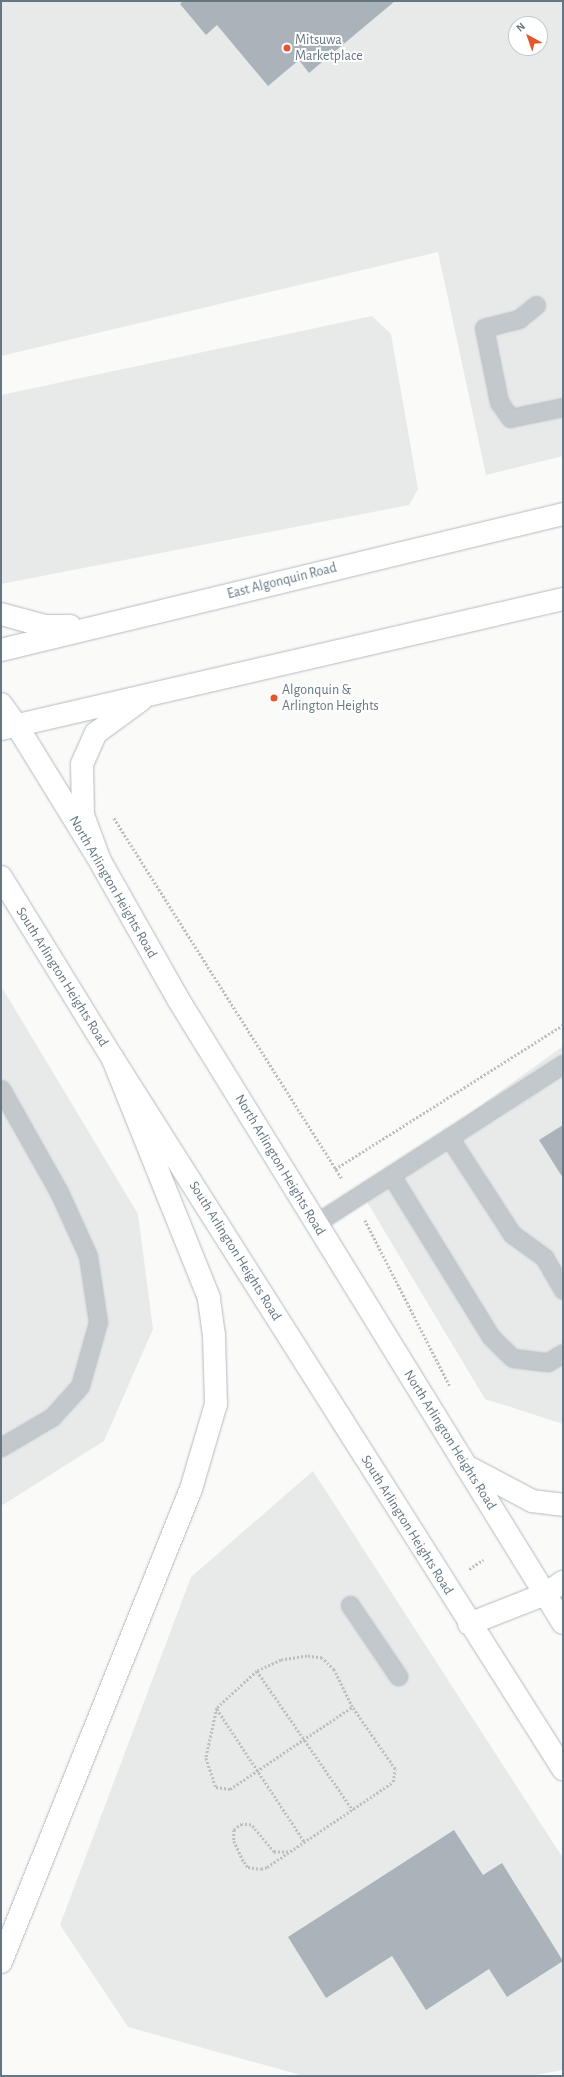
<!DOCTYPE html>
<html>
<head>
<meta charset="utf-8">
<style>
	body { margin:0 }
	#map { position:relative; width:564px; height:2077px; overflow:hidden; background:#fafaf8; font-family:"Alegreya Sans",sans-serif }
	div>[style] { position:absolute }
	.built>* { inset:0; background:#e8e9e9 }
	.building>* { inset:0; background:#aab3b9 }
	.path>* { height:2.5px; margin-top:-1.25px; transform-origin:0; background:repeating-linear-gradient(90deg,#bbbfc2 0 2px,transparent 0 4px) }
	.roads { filter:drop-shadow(0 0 1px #b3babf) drop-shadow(0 0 1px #b3babf) }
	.lane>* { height:17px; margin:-8.5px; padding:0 8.5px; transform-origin:8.5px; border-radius:8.5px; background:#c3c8cc }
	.secondary>* { height:22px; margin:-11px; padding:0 11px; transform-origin:11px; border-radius:11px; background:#fff }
	.primary>* { height:22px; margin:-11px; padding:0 11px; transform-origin:11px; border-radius:11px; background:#fff }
	.highway>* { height:22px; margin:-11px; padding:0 11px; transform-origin:11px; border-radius:11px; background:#fff }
	.dots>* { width:11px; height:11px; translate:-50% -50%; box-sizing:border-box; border:2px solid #fff; border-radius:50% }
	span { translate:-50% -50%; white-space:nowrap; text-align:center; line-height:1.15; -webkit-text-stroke:4px #fff; paint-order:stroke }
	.poi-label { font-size:14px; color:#657683 }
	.left { translate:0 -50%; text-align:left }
	.street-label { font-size:14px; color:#657683 }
	.frame { position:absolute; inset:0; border:2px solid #657683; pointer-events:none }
	.north { position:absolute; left:508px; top:16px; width:40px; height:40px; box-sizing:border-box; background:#fff; border:1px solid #c1c8cd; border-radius:50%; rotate:320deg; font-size:11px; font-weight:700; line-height:16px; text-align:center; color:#657683 }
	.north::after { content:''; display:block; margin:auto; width:14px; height:18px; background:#e4572e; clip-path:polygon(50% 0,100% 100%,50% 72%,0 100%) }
</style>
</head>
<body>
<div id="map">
	<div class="built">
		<div style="clip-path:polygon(evenodd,1px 1px,563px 1px,563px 456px,486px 475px,438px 252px,1px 356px,1px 1px,516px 24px,540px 24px,540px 48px,516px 48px,516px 24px)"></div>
		<div style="clip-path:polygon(372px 316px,391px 334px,418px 489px,409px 505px,1px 584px,1px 395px)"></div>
		<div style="clip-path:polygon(1px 986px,138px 1214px,153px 1329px,104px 1441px,1px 1506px)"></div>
		<div style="clip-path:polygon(563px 1046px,563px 1424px,485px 1399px,361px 1192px)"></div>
		<div style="clip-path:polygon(313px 1471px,563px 1858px,563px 2070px,530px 2076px,304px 2076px,128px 2027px,60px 1925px,191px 1577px)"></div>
	</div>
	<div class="building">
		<div style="clip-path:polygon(183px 1px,395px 1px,309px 73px,299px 60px,268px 86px,217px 25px,206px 35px,180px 4px)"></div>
		<div style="clip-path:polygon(563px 1125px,563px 1178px,539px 1140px)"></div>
		<div style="clip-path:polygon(454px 1830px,483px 1875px,502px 1863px,563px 1961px,507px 1997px,489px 1969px,426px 2010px,392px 1956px,326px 1998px,288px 1937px)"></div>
	</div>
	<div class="path">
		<div style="left:114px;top:818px;width:427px;rotate:57.7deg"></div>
		<div style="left:335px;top:1169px;width:270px;rotate:-32.3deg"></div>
		<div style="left:365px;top:1220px;width:186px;rotate:62.9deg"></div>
		<div style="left:469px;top:1569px;width:17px;rotate:-33deg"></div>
		<div style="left:257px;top:1671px;width:169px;rotate:55.4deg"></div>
		<div style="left:217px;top:1709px;width:158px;rotate:56.6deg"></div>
		<div style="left:288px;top:1852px;width:14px;rotate:180deg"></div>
		<div style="left:274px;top:1852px;width:35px;rotate:-130deg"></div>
		<div style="left:251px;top:1825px;width:9px;rotate:-174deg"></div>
		<div style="left:242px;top:1824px;width:10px;rotate:143deg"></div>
		<div style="left:234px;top:1830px;width:11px;rotate:90deg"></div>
		<div style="left:234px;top:1841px;width:23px;rotate:65deg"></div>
		<div style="left:244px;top:1862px;width:6px;rotate:51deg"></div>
		<div style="left:248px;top:1867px;width:13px;rotate:9deg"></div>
		<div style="left:261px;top:1869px;width:6px;rotate:-18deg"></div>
		<div style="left:267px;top:1867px;width:152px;rotate:-34deg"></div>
		<div style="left:393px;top:1782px;width:13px;rotate:-81deg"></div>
		<div style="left:395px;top:1769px;width:75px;rotate:-124.7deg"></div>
		<div style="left:352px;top:1707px;width:41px;rotate:-115.9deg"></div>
		<div style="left:334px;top:1670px;width:17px;rotate:-135deg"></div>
		<div style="left:322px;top:1658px;width:15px;rotate:-172deg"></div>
		<div style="left:307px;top:1656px;width:26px;rotate:171deg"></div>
		<div style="left:281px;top:1660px;width:26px;rotate:155deg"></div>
		<div style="left:257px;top:1671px;width:54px;rotate:137.2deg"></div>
		<div style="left:217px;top:1708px;width:51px;rotate:102.4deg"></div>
		<div style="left:206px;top:1758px;width:31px;rotate:71deg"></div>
		<div style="left:216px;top:1787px;width:14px;rotate:8deg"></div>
		<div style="left:230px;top:1789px;width:147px;rotate:-33.9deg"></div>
	</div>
	<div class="roads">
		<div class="lane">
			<div style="left:536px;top:305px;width:22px;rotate:141deg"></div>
			<div style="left:519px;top:319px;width:36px;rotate:166deg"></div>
			<div style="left:484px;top:328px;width:76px;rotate:78.5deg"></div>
			<div style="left:499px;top:402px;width:19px;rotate:55deg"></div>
			<div style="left:510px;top:418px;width:54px;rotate:-11.7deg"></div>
			<div style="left:1px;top:1089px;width:118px;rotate:60.6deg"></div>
			<div style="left:59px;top:1192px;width:70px;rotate:65.6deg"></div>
			<div style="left:88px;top:1256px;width:67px;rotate:81.4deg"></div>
			<div style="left:98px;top:1322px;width:66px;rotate:105.7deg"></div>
			<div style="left:80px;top:1386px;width:42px;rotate:132.1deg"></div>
			<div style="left:52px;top:1417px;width:59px;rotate:149.5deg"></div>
			<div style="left:449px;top:1137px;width:116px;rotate:57deg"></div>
			<div style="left:512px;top:1234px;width:39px;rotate:36deg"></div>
			<div style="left:544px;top:1257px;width:38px;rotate:60deg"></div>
			<div style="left:391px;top:1175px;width:190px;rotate:58.3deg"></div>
			<div style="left:491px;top:1337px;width:30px;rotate:44deg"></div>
			<div style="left:513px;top:1358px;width:35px;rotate:7deg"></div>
			<div style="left:548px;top:1362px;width:17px;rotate:-31deg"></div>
			<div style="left:316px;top:1223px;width:294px;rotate:-32.8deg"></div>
			<div style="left:350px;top:1605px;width:86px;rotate:55.9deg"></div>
		</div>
		<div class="secondary">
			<div style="left:1px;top:704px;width:27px;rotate:54deg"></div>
			<div style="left:17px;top:726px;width:158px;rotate:58.4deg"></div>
			<div style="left:100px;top:861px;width:159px;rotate:60.5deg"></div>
			<div style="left:178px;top:999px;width:733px;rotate:58.33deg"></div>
			<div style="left:1px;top:877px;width:214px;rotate:58.4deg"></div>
			<div style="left:113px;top:1059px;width:841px;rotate:57.63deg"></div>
		</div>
		<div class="primary">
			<div style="left:1px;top:614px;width:46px;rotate:15.3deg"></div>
			<div style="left:45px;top:626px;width:25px"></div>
			<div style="left:1px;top:650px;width:578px;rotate:-13.6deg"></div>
			<div style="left:1px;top:729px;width:577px;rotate:-13.02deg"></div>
			<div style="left:100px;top:861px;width:49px;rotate:-110.3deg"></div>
			<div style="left:83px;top:815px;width:51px;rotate:-91.1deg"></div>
			<div style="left:82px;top:764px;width:34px;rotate:-66deg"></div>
			<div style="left:96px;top:733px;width:56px;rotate:-36.3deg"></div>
		</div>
		<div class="highway">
			<div style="left:466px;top:1466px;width:75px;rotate:27.9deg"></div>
			<div style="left:532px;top:1501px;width:31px;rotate:7deg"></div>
			<div style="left:469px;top:1624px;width:82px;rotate:-21.5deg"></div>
			<div style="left:545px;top:1594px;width:22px;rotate:-34deg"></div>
			<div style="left:1px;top:1962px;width:510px;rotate:-68.12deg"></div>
			<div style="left:191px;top:1489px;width:89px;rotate:-73.6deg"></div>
			<div style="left:216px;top:1404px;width:69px;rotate:-91.7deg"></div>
			<div style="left:214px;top:1335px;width:37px;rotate:-98deg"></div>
			<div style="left:209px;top:1298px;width:258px;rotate:-111.9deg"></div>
		</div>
	</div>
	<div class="dots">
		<div style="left:287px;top:48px;background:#e4572e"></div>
		<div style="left:274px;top:698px;background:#e4572e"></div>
	</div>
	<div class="poi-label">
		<span class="left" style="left:295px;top:48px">Mitsuwa<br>Marketplace</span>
		<span class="left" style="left:282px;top:698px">Algonquin &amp;<br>Arlington Heights</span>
	</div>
	<div class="street-label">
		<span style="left:282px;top:581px;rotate:-14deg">East Algonquin Road</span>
		<span style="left:113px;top:887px;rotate:60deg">North Arlington Heights Road</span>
		<span style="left:62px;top:977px;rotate:58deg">South Arlington Heights Road</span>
		<span style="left:280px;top:1165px;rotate:59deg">North Arlington Heights Road</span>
		<span style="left:235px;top:1251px;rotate:58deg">South Arlington Heights Road</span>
		<span style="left:450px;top:1440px;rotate:58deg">North Arlington Heights Road</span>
		<span style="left:407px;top:1525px;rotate:58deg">South Arlington Heights Road</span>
	</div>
	<div class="frame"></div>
	<div class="north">N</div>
</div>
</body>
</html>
